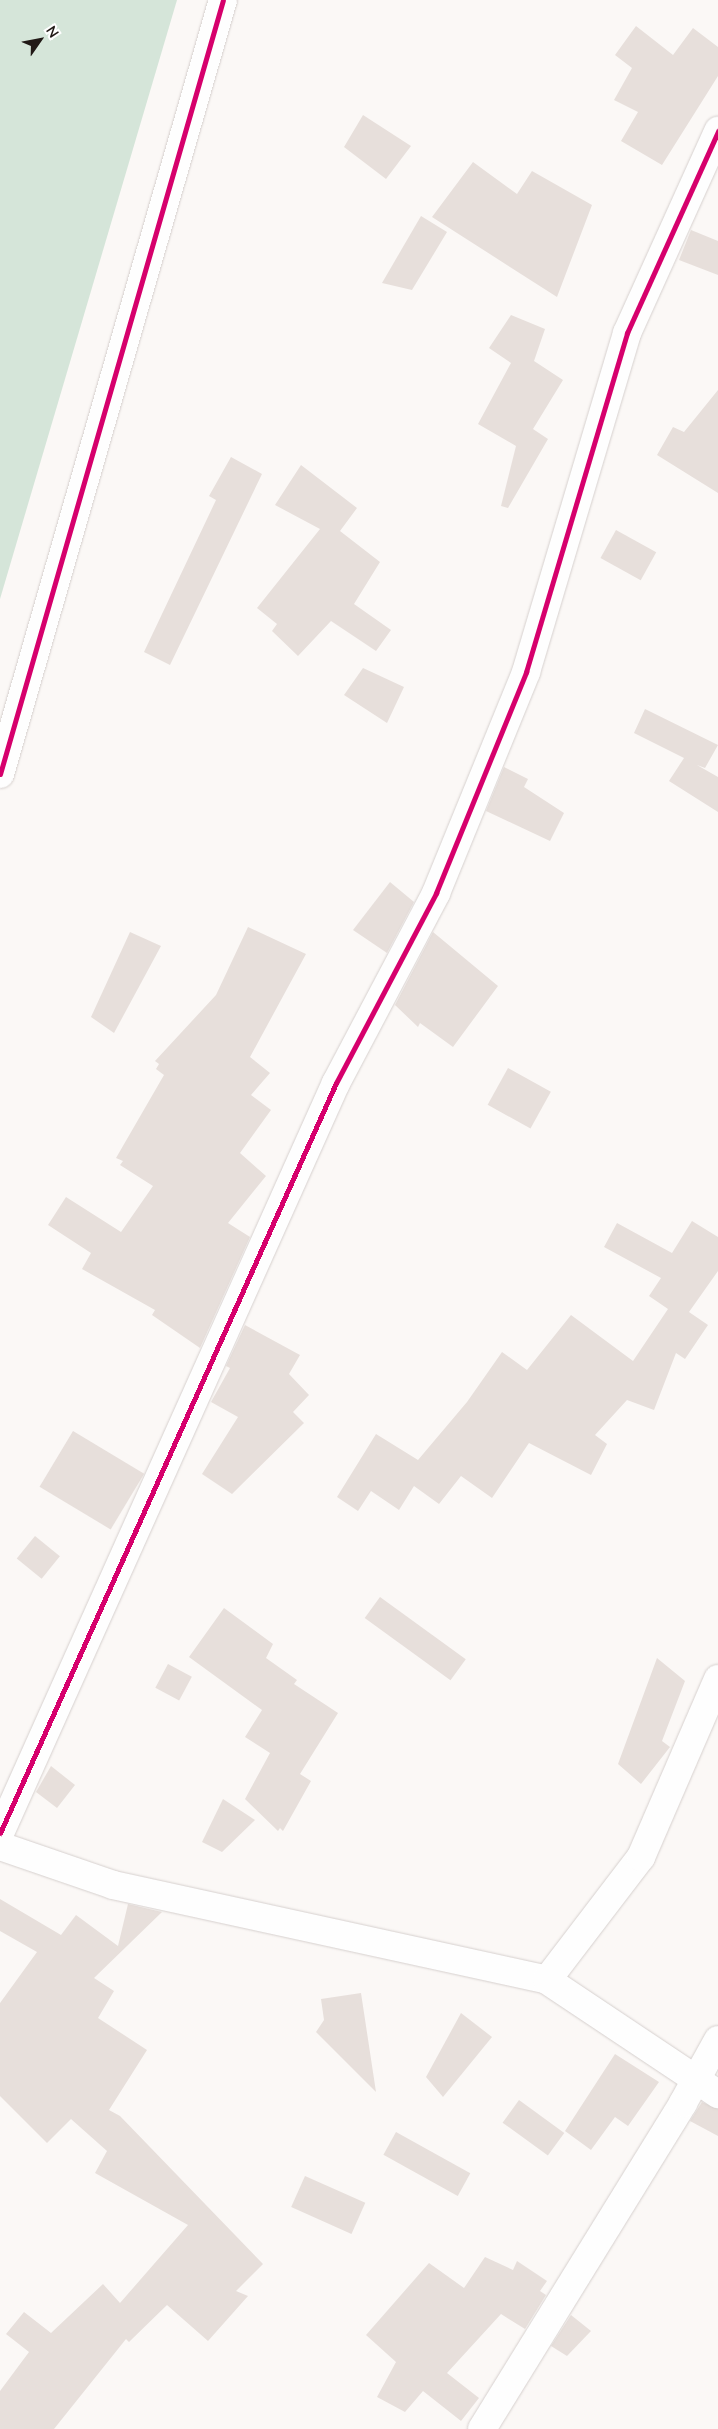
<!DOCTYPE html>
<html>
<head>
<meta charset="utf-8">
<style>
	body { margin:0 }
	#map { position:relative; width:718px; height:2429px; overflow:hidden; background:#fbf8f6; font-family:Mulish,sans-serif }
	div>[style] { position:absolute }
	.green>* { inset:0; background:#d5e5d9 }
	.building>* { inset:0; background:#e7dfdb; transform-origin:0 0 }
	.roads { filter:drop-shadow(0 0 1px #d6d0ce) drop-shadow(0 0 1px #d6d0ce) }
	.minor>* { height:28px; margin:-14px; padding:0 14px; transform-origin:14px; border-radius:14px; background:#fefefe }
	.cycleway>* { height:5px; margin:-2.5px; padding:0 2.5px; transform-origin:2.5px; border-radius:2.5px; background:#d6006c }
	span { translate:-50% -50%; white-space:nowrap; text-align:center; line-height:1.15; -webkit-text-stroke:4px #fff; paint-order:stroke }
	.north { position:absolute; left:15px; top:15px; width:50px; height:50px; -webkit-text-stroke:4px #fff; paint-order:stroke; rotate:57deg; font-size:14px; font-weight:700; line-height:20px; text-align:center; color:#211916 }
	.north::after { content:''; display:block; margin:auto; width:18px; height:22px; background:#211916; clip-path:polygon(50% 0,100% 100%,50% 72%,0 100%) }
</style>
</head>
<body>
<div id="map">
	<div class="green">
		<div style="clip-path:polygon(0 0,177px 0,0 599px)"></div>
	</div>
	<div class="building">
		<div style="clip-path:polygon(636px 26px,673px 55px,693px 28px,718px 47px,718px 76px,662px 165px,621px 141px,638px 112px,614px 100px,632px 68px,615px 55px)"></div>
		<div style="clip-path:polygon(363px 115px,411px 146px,386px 179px,344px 147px)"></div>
		<div style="clip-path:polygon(473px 162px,517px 194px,532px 171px,592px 205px,557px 297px,432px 217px)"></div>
		<div style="clip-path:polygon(421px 216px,447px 232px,412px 290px,382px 283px)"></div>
		<div style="clip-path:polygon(691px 230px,718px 241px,718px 275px,679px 260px)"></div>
		<div style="clip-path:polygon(511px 315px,545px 329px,534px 361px,563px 380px,533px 429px,548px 439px,508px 508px,501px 506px,516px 446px,478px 424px,511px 363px,489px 348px)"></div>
		<div style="clip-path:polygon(718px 390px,718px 493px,657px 455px,673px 427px,684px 432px)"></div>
		<div style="clip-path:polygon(231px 457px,262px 474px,170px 665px,144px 652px,216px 500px,209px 496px)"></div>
		<div style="clip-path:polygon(301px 465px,357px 508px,340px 531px,380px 562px,354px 604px,391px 630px,376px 651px,331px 621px,298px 656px,272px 631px,277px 624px,257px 608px,320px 529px,275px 505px)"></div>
		<div style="left:616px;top:530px;width:46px;height:32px;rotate:29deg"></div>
		<div style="clip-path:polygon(363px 668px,404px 687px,387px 723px,344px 695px)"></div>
		<div style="clip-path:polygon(645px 709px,718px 745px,705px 768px,697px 765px,718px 777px,718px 812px,669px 781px,684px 758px,634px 733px)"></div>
		<div style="clip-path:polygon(504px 767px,528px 779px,524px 787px,564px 813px,550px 841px,486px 811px)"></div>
		<div style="clip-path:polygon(390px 882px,414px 902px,387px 953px,353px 930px)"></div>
		<div style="clip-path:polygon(248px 927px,306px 954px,250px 1057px,270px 1073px,251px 1095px,271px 1110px,240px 1153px,266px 1176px,228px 1223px,250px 1237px,200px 1348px,152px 1315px,155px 1310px,82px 1269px,91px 1253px,48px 1225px,66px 1197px,121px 1232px,153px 1186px,120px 1165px,123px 1161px,116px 1158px,164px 1075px,156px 1069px,159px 1064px,155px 1061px,216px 995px)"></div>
		<div style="clip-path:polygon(130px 932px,161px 946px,114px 1033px,91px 1017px)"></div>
		<div style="clip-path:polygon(433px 932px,498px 986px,453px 1047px,420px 1023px,418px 1027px,395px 1005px)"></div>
		<div style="left:508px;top:1068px;width:49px;height:42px;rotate:29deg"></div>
		<div style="clip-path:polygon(692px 1221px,718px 1237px,718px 1271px,689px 1312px,708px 1325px,685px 1359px,676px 1353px,654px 1410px,627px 1400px,595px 1435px,607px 1444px,591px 1475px,529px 1443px,492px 1498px,461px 1476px,439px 1504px,414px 1486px,399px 1510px,371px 1491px,358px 1511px,337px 1497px,376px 1434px,418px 1460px,467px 1402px,502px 1352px,527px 1370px,571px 1315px,633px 1361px,668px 1309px,649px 1296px,661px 1278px,604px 1247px,617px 1223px,672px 1253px)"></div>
		<div style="clip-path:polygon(245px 1325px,300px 1355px,289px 1374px,309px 1395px,293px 1412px,304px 1423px,232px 1494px,202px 1474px,238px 1417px,211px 1402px,230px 1368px,226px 1366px)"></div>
		<div style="left:73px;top:1431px;width:83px;height:65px;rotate:31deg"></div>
		<div style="left:35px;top:1536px;width:32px;height:29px;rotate:39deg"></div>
		<div style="left:380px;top:1597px;width:106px;height:26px;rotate:36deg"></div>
		<div style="clip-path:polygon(224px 1608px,273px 1644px,266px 1658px,297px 1680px,294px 1684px,338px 1713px,300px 1774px,311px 1781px,283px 1831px,280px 1828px,278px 1831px,245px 1799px,270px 1753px,245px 1737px,262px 1710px,189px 1657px)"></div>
		<div style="clip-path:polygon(657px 1658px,685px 1681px,662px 1741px,670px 1747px,641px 1784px,618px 1764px)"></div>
		<div style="left:168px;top:1664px;width:27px;height:27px;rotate:28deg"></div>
		<div style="clip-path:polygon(51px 1766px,75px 1785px,57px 1808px,36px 1792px)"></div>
		<div style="clip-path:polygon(223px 1799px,255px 1820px,222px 1852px,202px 1842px)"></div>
		<div style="clip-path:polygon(0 1899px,61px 1935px,76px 1915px,118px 1946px,128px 1904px,162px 1912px,94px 1978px,114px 1991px,98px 2018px,147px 2050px,109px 2110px,120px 2116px,263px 2264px,236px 2291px,248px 2296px,208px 2341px,167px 2305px,129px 2342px,126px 2339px,54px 2429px,0 2429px,0 2391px,29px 2352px,6px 2334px,24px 2312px,51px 2333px,103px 2284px,120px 2303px,188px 2225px,95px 2173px,107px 2151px,71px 2119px,47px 2143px,0 2096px,0 2003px,37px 1952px,0 1931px)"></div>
		<div style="clip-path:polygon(361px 1993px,376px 2092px,316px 2032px,324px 2020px,321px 1999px)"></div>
		<div style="clip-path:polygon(461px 2013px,492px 2037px,443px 2097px,426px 2077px)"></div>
		<div style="clip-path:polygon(615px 2054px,659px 2082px,628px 2126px,615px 2117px,591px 2150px,565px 2131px)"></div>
		<div style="left:519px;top:2100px;width:56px;height:28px;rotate:36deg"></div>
		<div style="clip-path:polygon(702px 2102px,718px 2109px,718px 2136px,690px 2121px)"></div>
		<div style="left:396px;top:2132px;width:85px;height:26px;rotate:29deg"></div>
		<div style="left:305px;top:2176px;width:66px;height:34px;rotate:24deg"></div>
		<div style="clip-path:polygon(485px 2257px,513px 2270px,517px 2261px,547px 2281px,540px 2291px,546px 2295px,525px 2329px,501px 2314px,447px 2373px,479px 2398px,461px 2421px,423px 2391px,405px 2412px,377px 2397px,396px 2362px,366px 2335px,429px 2263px,464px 2288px)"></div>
		<div style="clip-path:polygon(571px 2315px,591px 2331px,567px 2356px,551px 2346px)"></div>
	</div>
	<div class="roads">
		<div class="minor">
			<div style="left:0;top:774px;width:805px;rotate:-73.93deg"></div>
			<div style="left:0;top:1833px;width:822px;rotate:-65.87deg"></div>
			<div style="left:336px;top:1083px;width:215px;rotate:-62.2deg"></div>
			<div style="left:436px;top:893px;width:239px;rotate:-67.8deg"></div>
			<div style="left:526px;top:672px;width:354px;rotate:-73.4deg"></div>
			<div style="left:627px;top:333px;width:222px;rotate:-65.7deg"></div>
			<div style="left:0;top:1846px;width:120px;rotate:19deg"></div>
			<div style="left:113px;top:1885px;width:444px;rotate:12.3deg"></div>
			<div style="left:547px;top:1980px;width:206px;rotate:33.7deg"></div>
			<div style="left:547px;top:1980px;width:155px;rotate:-52.6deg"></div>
			<div style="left:641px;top:1857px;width:194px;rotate:-66.6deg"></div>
			<div style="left:482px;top:2429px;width:383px;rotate:-58.3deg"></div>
			<div style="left:683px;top:2103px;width:72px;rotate:-60.9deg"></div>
		</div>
	</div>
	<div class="cycleway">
		<div style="left:0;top:774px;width:805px;rotate:-73.93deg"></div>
		<div style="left:0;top:1833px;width:822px;rotate:-65.87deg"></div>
		<div style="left:336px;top:1083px;width:215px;rotate:-62.2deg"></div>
		<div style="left:436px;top:893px;width:239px;rotate:-67.8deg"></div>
		<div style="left:526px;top:672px;width:354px;rotate:-73.4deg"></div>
		<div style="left:627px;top:333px;width:222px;rotate:-65.7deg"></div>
	</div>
	<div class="north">N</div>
</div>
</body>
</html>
